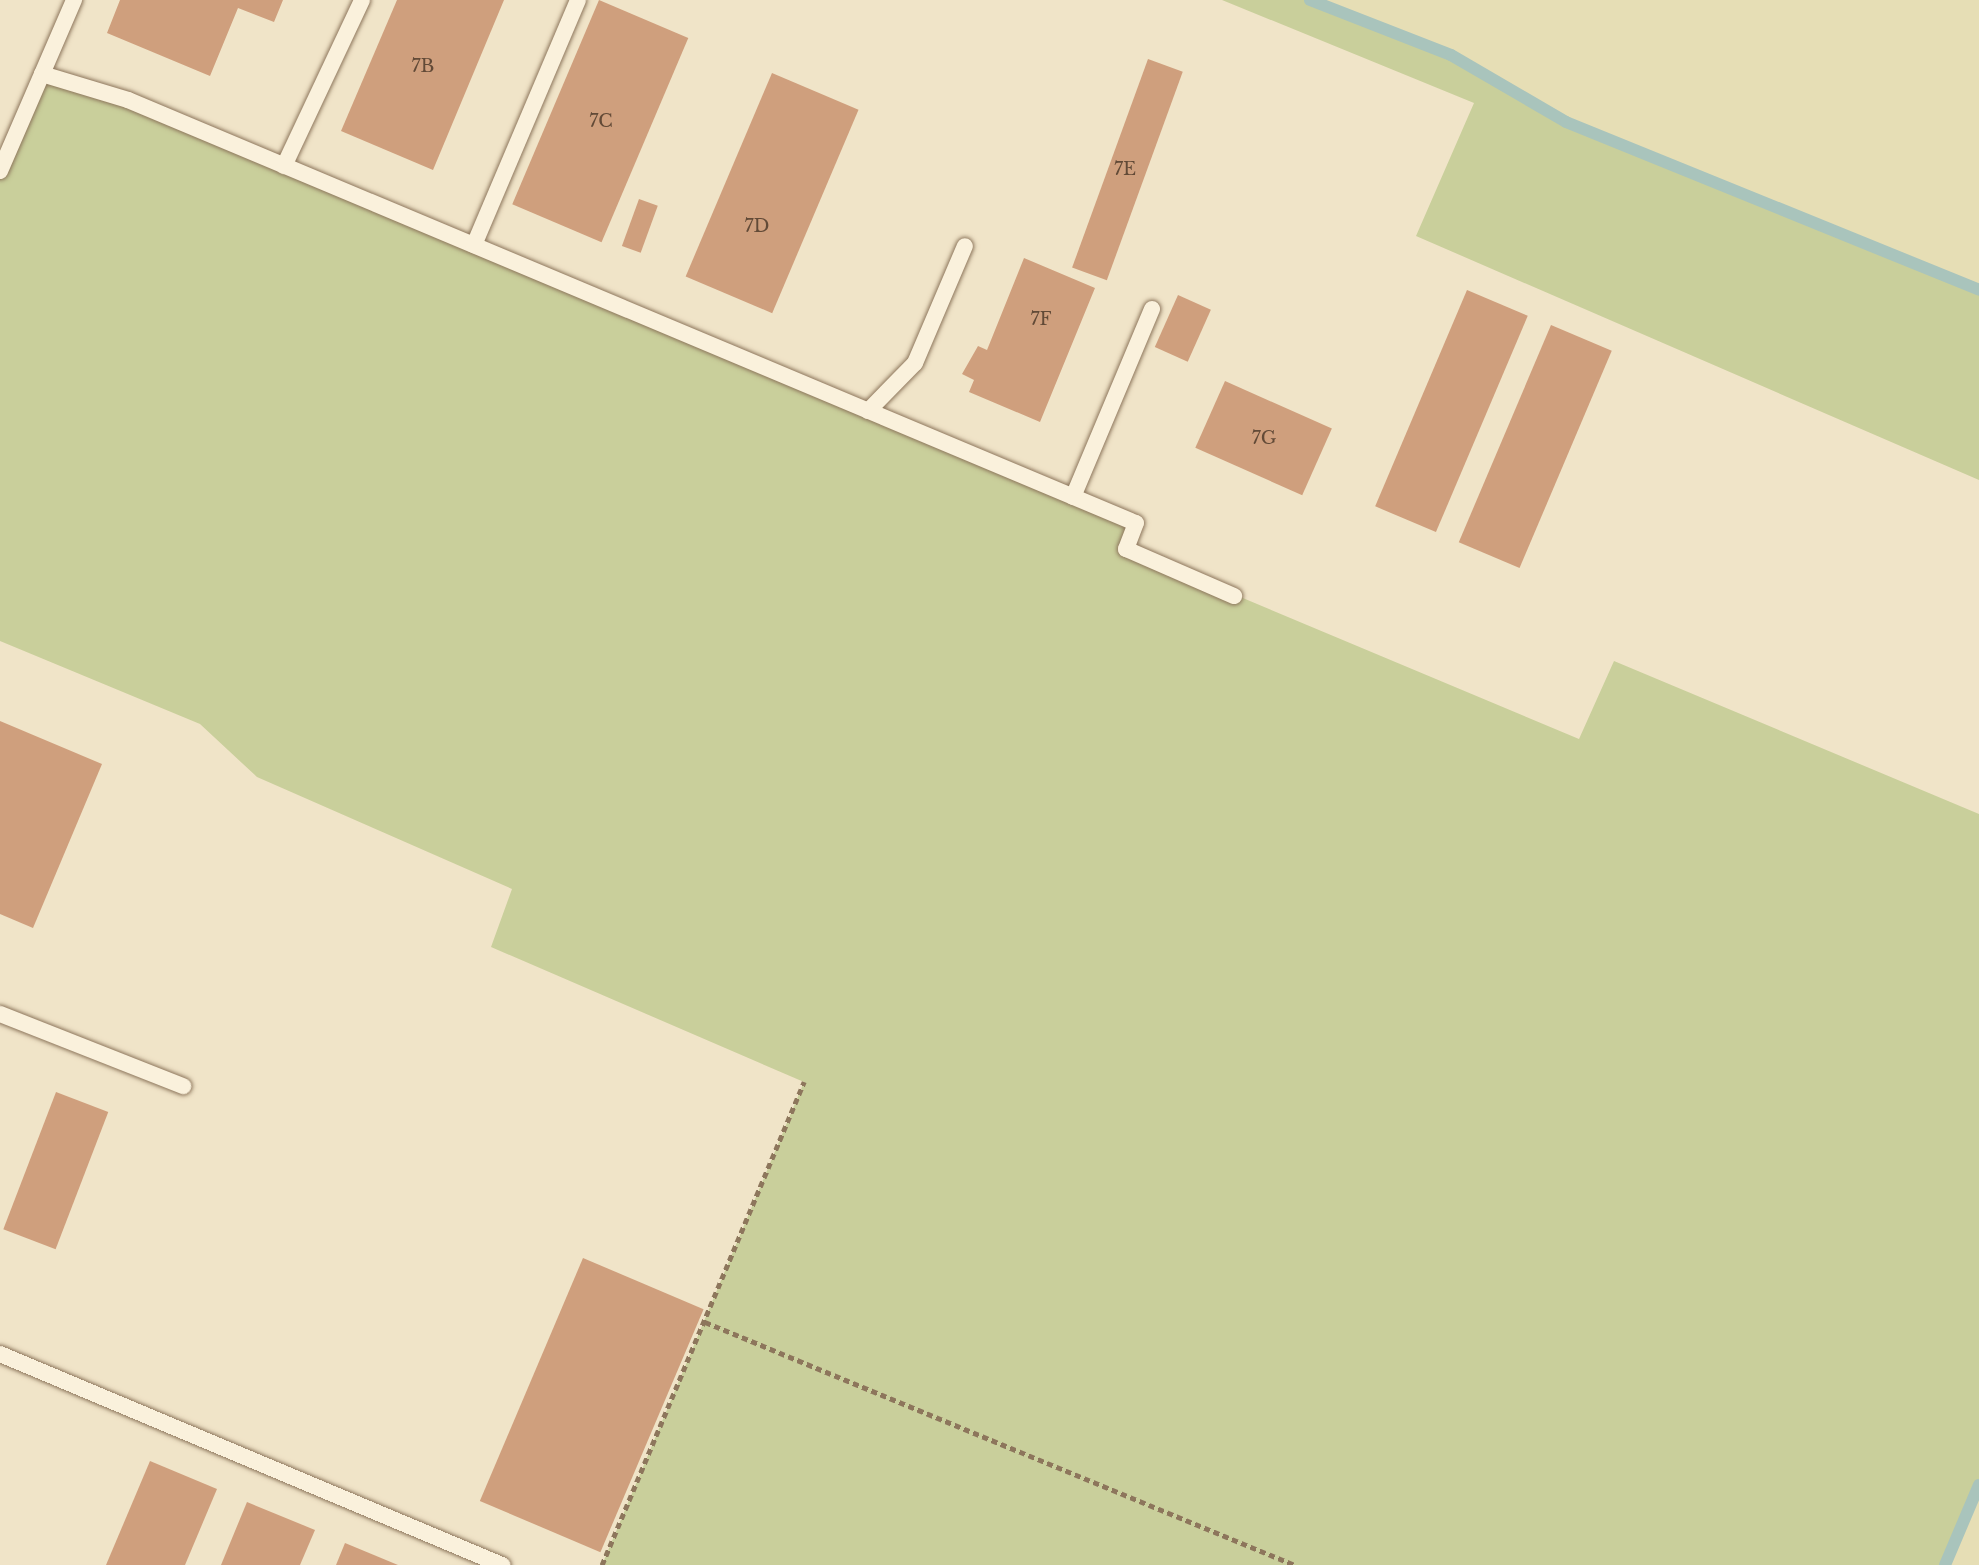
<!DOCTYPE html>
<html>
<head>
<meta charset="utf-8">
<style>
	body { margin:0 }
	#map { position:relative; width:1979px; height:1565px; overflow:hidden; background:#f0e4c8; font-family:"Libre Baskerville",serif }
	div>[style] { position:absolute }
	.farmland>* { inset:0; background:#e6deb5 }
	.green>* { inset:0; background:#c9cf9b }
	.stream>* { height:12px; margin:-6px; padding:0 6px; transform-origin:6px; border-radius:6px; background:#a9c4bc }
	.building>* { inset:0; background:#cf9f7d; transform-origin:0 0 }
	.path>* { height:5px; margin-top:-2.5px; transform-origin:0; background:repeating-linear-gradient(90deg,#8d765c 0 6px,transparent 0 10px) }
	.roads { filter:drop-shadow(0 0 2px #8d765c) drop-shadow(0 0 2px #8d765c) }
	.service>* { height:16px; margin:-8px; padding:0 8px; transform-origin:8px; border-radius:8px; background:#faf1dc }
	span { translate:-50% -50%; white-space:nowrap; text-align:center; line-height:1.15; -webkit-text-stroke:7px #f7eed8; paint-order:stroke }
	.number-label { font-size:18px; color:#624a37 }
	.number-label span { -webkit-text-stroke-width:0 }
</style>
</head>
<body>
<div id="map">
	<div class="farmland">
		<div style="clip-path:polygon(1310px 0,1979px 0,1979px 290px,1566px 122px,1451px 55px)"></div>
		<div style="clip-path:polygon(1979px 1485px,1979px 1565px,1945px 1565px)"></div>
	</div>
	<div class="green">
		<div style="clip-path:polygon(1222px 0,1310px 0,1451px 55px,1566px 122px,1979px 290px,1979px 480px,1416px 236px,1474px 103px)"></div>
		<div style="clip-path:polygon(42px 74px,128px 100px,1136px 523px,1126px 549px,1579px 739px,1614px 661px,1979px 814px,1979px 1485px,1945px 1565px,602px 1565px,804px 1082px,491px 947px,512px 889px,257px 777px,200px 724px,0 641px,0 171px)"></div>
	</div>
	<div class="stream">
		<div style="left:1310px;top:0;width:151px;rotate:21.3deg"></div>
		<div style="left:1451px;top:55px;width:133px;rotate:30.2deg"></div>
		<div style="left:1566px;top:122px;width:446px;rotate:22.1deg"></div>
		<div style="left:1945px;top:1565px;width:87px;rotate:-67deg"></div>
	</div>
	<div class="building">
		<div style="clip-path:polygon(120px 0,283px 0,274px 22px,238px 8px,210px 76px,107px 33px)"></div>
		<div style="clip-path:polygon(397px 0,504px 0,433px 170px,341px 131px)"></div>
		<div style="left:599px;top:0;width:97px;height:222px;rotate:23deg"></div>
		<div style="left:1148px;top:59px;width:37px;height:222px;rotate:20deg"></div>
		<div style="left:772px;top:73px;width:94px;height:221px;rotate:23deg"></div>
		<div style="left:639px;top:199px;width:20px;height:50px;rotate:20deg"></div>
		<div style="clip-path:polygon(1024px 258px,1095px 288px,1040px 422px,969px 392px,974px 380px,962px 374px,978px 346px,987px 350px)"></div>
		<div style="left:1467px;top:290px;width:66px;height:235px;rotate:23deg"></div>
		<div style="left:1178px;top:295px;width:36px;height:57px;rotate:24deg"></div>
		<div style="left:1551px;top:325px;width:66px;height:236px;rotate:23deg"></div>
		<div style="left:1225px;top:381px;width:117px;height:73px;rotate:24deg"></div>
		<div style="clip-path:polygon(0 721px,102px 764px,33px 928px,0 914px)"></div>
		<div style="left:56px;top:1092px;width:56px;height:147px;rotate:21deg"></div>
		<div style="left:583px;top:1258px;width:131px;height:264px;rotate:23deg"></div>
		<div style="clip-path:polygon(150px 1461px,217px 1489px,185px 1565px,106px 1565px)"></div>
		<div style="clip-path:polygon(247px 1502px,315px 1530px,300px 1565px,221px 1565px)"></div>
		<div style="clip-path:polygon(345px 1543px,398px 1565px,336px 1565px)"></div>
	</div>
	<div class="path">
		<div style="left:705px;top:1322px;width:638px;rotate:22.39deg"></div>
		<div style="left:602px;top:1565px;width:524px;rotate:-67.3deg"></div>
	</div>
	<div class="roads">
		<div class="service">
			<div style="left:42px;top:74px;width:81px;rotate:-66.6deg"></div>
			<div style="left:284px;top:166px;width:183px;rotate:-64.8deg"></div>
			<div style="left:0;top:171px;width:106px;rotate:-66.6deg"></div>
			<div style="left:42px;top:74px;width:90px;rotate:16.8deg"></div>
			<div style="left:128px;top:100px;width:1093px;rotate:22.77deg"></div>
			<div style="left:1136px;top:523px;width:28px;rotate:111deg"></div>
			<div style="left:1126px;top:549px;width:118px;rotate:23.5deg"></div>
			<div style="left:474px;top:245px;width:266px;rotate:-67deg"></div>
			<div style="left:868px;top:411px;width:67px;rotate:-45.6deg"></div>
			<div style="left:915px;top:363px;width:127px;rotate:-66.9deg"></div>
			<div style="left:1073px;top:497px;width:204px;rotate:-67.2deg"></div>
			<div style="left:0;top:1014px;width:197px;rotate:21.5deg"></div>
			<div style="left:0;top:1354px;width:545px;rotate:22.8deg"></div>
		</div>
	</div>
	<div class="number-label">
		<span style="left:423px;top:66px">7B</span>
		<span style="left:601px;top:121px">7C</span>
		<span style="left:1125px;top:169px">7E</span>
		<span style="left:757px;top:226px">7D</span>
		<span style="left:1041px;top:319px">7F</span>
		<span style="left:1264px;top:438px">7G</span>
	</div>
</div>
</body>
</html>
